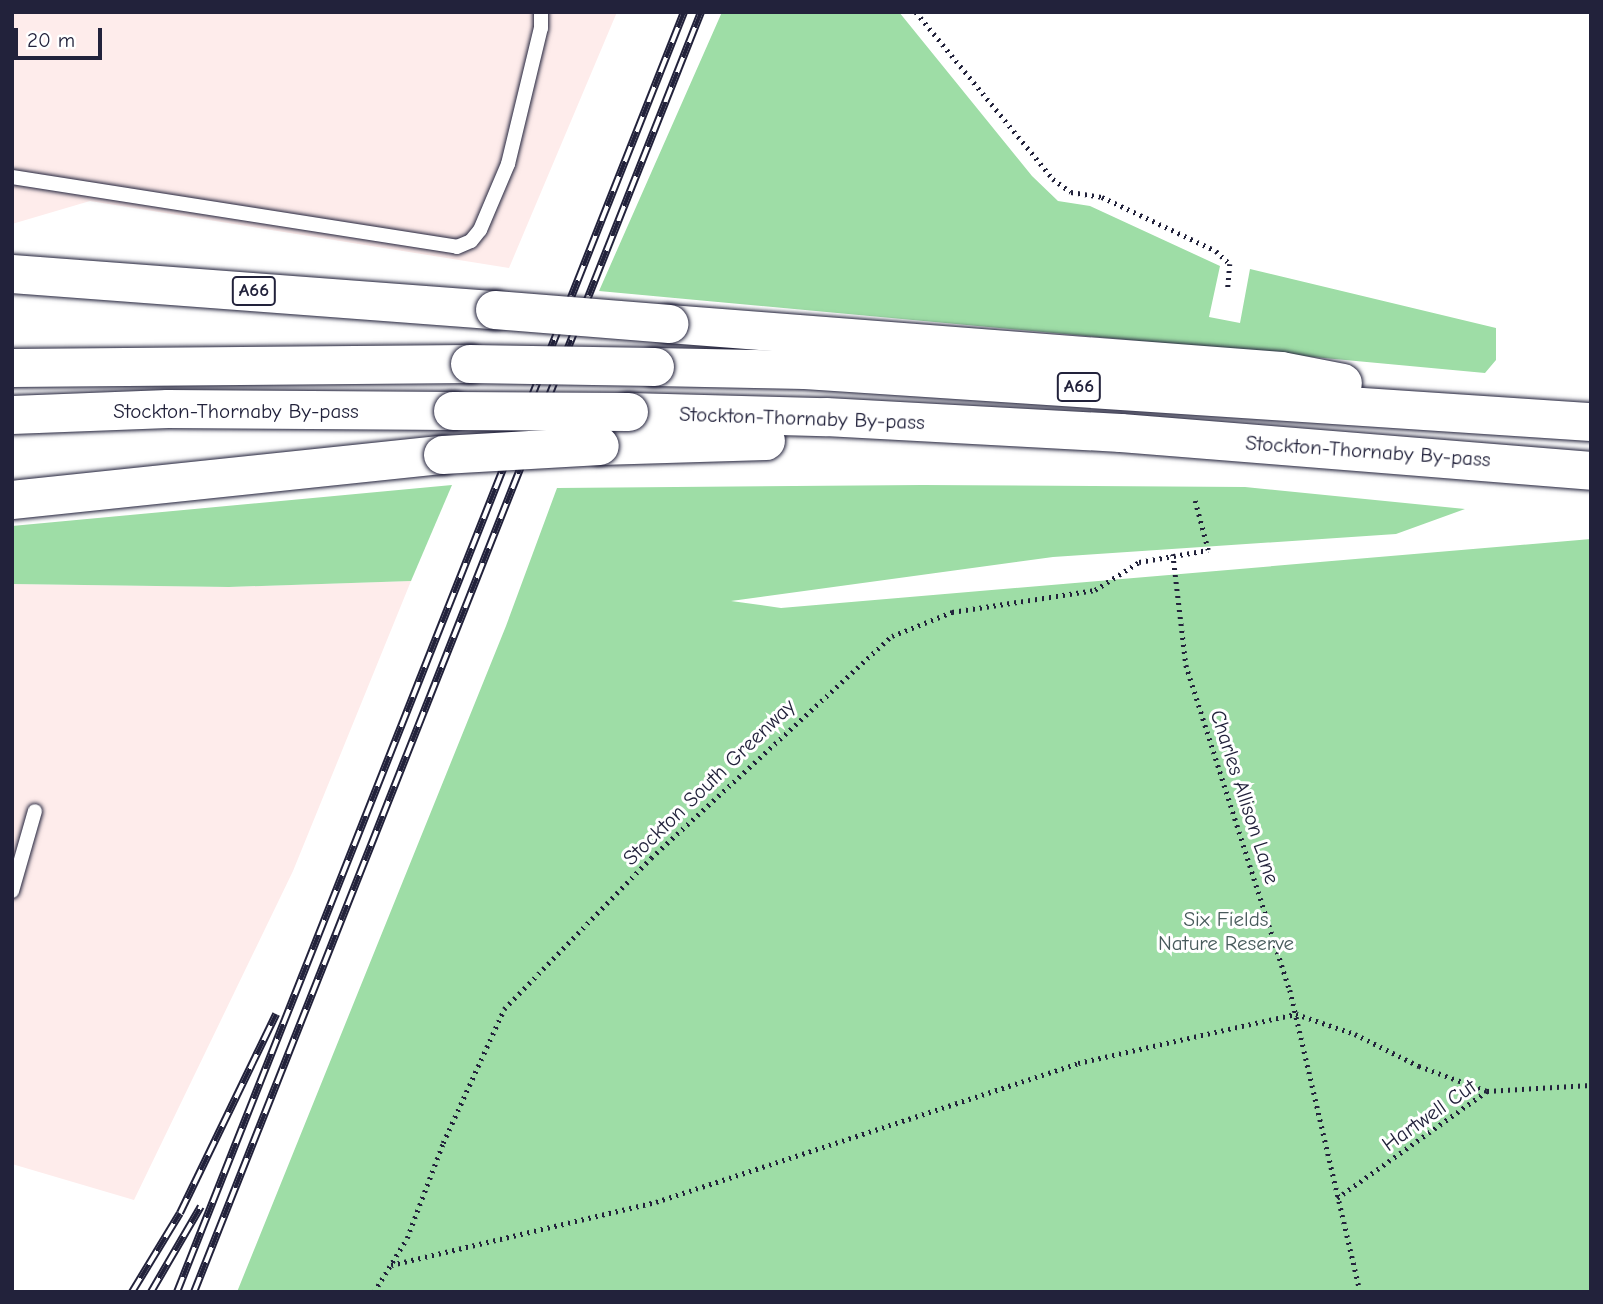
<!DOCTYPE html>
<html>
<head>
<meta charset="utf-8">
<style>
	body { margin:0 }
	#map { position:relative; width:1603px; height:1304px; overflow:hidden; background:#fff; font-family:"Comic Neue",sans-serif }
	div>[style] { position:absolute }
	.built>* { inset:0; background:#feeceb }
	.green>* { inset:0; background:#9edda6 }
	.path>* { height:4.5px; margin-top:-2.25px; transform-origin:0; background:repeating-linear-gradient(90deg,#22223b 0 2px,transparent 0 7px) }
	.roads { filter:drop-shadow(0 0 2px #22223b) drop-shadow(0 0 2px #22223b) }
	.service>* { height:14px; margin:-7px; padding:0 7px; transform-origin:7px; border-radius:7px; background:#fff }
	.trunk>* { height:38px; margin:-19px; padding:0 19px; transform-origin:19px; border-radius:19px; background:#fff }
	.rail>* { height:8px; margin-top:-4px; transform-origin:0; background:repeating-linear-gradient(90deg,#fff 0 16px,#22223b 0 32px); box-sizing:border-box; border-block:2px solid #22223b }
	.bridges { filter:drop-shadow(0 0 2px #22223b) drop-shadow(0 0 2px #22223b) }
	.trunk-bridge>* { height:38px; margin:-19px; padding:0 19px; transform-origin:19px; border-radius:19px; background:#fff }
	span { translate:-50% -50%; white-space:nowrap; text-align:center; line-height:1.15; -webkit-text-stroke:6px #fff; paint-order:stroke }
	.shield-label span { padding:2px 5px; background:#fff; border:2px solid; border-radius:5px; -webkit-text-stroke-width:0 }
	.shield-label { font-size:19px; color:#22223b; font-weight:700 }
	.street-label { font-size:21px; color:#22223b }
	.park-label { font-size:21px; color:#475a5b }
	.frame { position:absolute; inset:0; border:14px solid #22223b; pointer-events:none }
	.scale { position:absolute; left:14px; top:28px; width:88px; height:32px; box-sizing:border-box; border:4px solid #22223b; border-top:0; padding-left:9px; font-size:21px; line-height:24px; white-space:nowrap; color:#22223b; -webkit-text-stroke:5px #fff; paint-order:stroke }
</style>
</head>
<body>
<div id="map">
	<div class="built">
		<div style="clip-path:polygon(12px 12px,617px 12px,509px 268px,90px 201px,12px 224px)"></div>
		<div style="clip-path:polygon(411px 581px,293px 871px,134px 1200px,12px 1164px,12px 584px,229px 587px)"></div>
	</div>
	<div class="green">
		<div style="clip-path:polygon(722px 12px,899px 12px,1032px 176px,1058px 201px,1090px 206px,1220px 266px,1209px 317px,1240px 323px,1250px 269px,1496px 328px,1496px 360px,1485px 373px,599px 291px)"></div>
		<div style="clip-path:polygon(452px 485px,411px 581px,229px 587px,12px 584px,12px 526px)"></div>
		<div style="clip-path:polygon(922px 485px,1245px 487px,1465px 509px,1396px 534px,1053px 557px,731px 601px,781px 608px,1591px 539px,1591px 1292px,237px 1292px,506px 626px,557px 488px)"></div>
	</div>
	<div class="path">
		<div style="left:916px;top:12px;width:216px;rotate:50.6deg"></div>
		<div style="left:1053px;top:179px;width:22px;rotate:36deg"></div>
		<div style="left:1071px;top:192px;width:31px;rotate:9deg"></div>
		<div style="left:1102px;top:197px;width:126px;rotate:25.3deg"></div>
		<div style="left:1216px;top:251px;width:19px;rotate:43deg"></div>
		<div style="left:1230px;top:264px;width:24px;rotate:95deg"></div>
		<div style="left:1173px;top:554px;width:112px;rotate:83.3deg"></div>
		<div style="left:1186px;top:665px;width:341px;rotate:72.3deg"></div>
		<div style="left:1290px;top:990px;width:310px;rotate:76.9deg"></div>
		<div style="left:1337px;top:1198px;width:184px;rotate:-35.5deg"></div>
		<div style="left:1487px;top:1091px;width:104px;rotate:-3.3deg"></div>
		<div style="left:391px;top:1265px;width:272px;rotate:-13.4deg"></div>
		<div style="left:656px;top:1202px;width:444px;rotate:-18.2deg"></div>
		<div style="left:1078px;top:1063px;width:223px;rotate:-12.7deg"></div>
		<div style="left:1296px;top:1014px;width:62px;rotate:18.7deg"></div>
		<div style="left:1355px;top:1034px;width:72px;rotate:26.6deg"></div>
		<div style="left:1419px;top:1066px;width:72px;rotate:20.2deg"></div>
		<div style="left:374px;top:1292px;width:63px;rotate:-58.6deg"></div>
		<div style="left:407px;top:1238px;width:102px;rotate:-69.2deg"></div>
		<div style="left:443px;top:1143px;width:147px;rotate:-65.5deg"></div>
		<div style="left:504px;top:1009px;width:211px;rotate:-45.8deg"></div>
		<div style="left:651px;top:858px;width:328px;rotate:-42.7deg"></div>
		<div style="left:892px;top:636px;width:65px;rotate:-21.8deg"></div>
		<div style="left:952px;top:612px;width:145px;rotate:-8.7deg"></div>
		<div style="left:1095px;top:590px;width:52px;rotate:-32.5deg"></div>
		<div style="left:1139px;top:562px;width:70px;rotate:-9.9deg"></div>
		<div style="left:1208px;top:550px;width:51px;rotate:-104.9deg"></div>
	</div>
	<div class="roads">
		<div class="service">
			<div style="left:12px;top:177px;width:450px;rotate:8.9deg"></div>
			<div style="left:457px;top:247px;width:15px;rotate:-23deg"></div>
			<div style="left:471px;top:241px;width:14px;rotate:-51deg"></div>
			<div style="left:480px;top:230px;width:72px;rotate:-67deg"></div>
			<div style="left:508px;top:164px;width:140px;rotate:-76.4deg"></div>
			<div style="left:541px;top:28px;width:16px;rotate:-90deg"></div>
			<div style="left:12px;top:891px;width:83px;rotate:-74deg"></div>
		</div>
		<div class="trunk">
			<div style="left:12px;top:274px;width:484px;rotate:4.3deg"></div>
			<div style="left:669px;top:324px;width:614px;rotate:4.39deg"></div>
			<div style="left:1281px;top:371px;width:63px;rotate:11deg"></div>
			<div style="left:655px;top:367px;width:150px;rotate:1.1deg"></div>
			<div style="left:805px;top:370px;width:788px;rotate:3.79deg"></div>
			<div style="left:12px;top:368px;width:458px;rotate:-0.5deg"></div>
			<div style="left:629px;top:412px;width:197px;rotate:1.5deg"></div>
			<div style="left:826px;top:417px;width:295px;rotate:3.1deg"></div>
			<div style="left:1121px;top:433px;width:472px;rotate:4.6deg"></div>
			<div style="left:12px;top:415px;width:156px;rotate:-2.2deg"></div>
			<div style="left:168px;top:409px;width:285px;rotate:0.4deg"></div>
			<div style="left:600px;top:446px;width:166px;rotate:-1.7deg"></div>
			<div style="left:12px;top:500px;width:433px;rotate:-6deg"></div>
		</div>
	</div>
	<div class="rail">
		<div style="left:132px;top:1292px;width:92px;rotate:-58.7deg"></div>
		<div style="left:180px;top:1213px;width:221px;rotate:-64.2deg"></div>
		<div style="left:151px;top:1292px;width:99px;rotate:-59.8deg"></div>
		<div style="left:177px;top:1292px;width:1377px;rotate:-68.39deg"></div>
		<div style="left:194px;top:1292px;width:1377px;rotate:-68.39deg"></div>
	</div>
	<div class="bridges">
		<div class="trunk-bridge">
			<div style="left:495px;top:310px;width:175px;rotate:4.6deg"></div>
			<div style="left:470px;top:364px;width:185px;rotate:0.9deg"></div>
			<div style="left:453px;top:411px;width:176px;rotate:0.3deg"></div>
			<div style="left:443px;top:455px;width:157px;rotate:-3.3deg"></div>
		</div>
	</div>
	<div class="shield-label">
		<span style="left:254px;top:291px">A66</span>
		<span style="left:1079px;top:387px">A66</span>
	</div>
	<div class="street-label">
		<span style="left:236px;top:411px">Stockton-Thornaby By-pass</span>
		<span style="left:802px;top:418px;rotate:2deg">Stockton-Thornaby By-pass</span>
		<span style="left:1368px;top:451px;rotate:4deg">Stockton-Thornaby By-pass</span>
		<span style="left:709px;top:782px;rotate:-44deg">Stockton South Greenway</span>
		<span style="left:1245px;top:797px;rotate:72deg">Charles Allison Lane</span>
		<span style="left:1429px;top:1115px;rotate:-35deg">Hartwell Cut</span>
	</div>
	<div class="park-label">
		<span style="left:1226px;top:931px">Six Fields<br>Nature Reserve</span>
	</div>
	<div class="frame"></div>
	<div class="scale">20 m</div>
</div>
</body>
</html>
